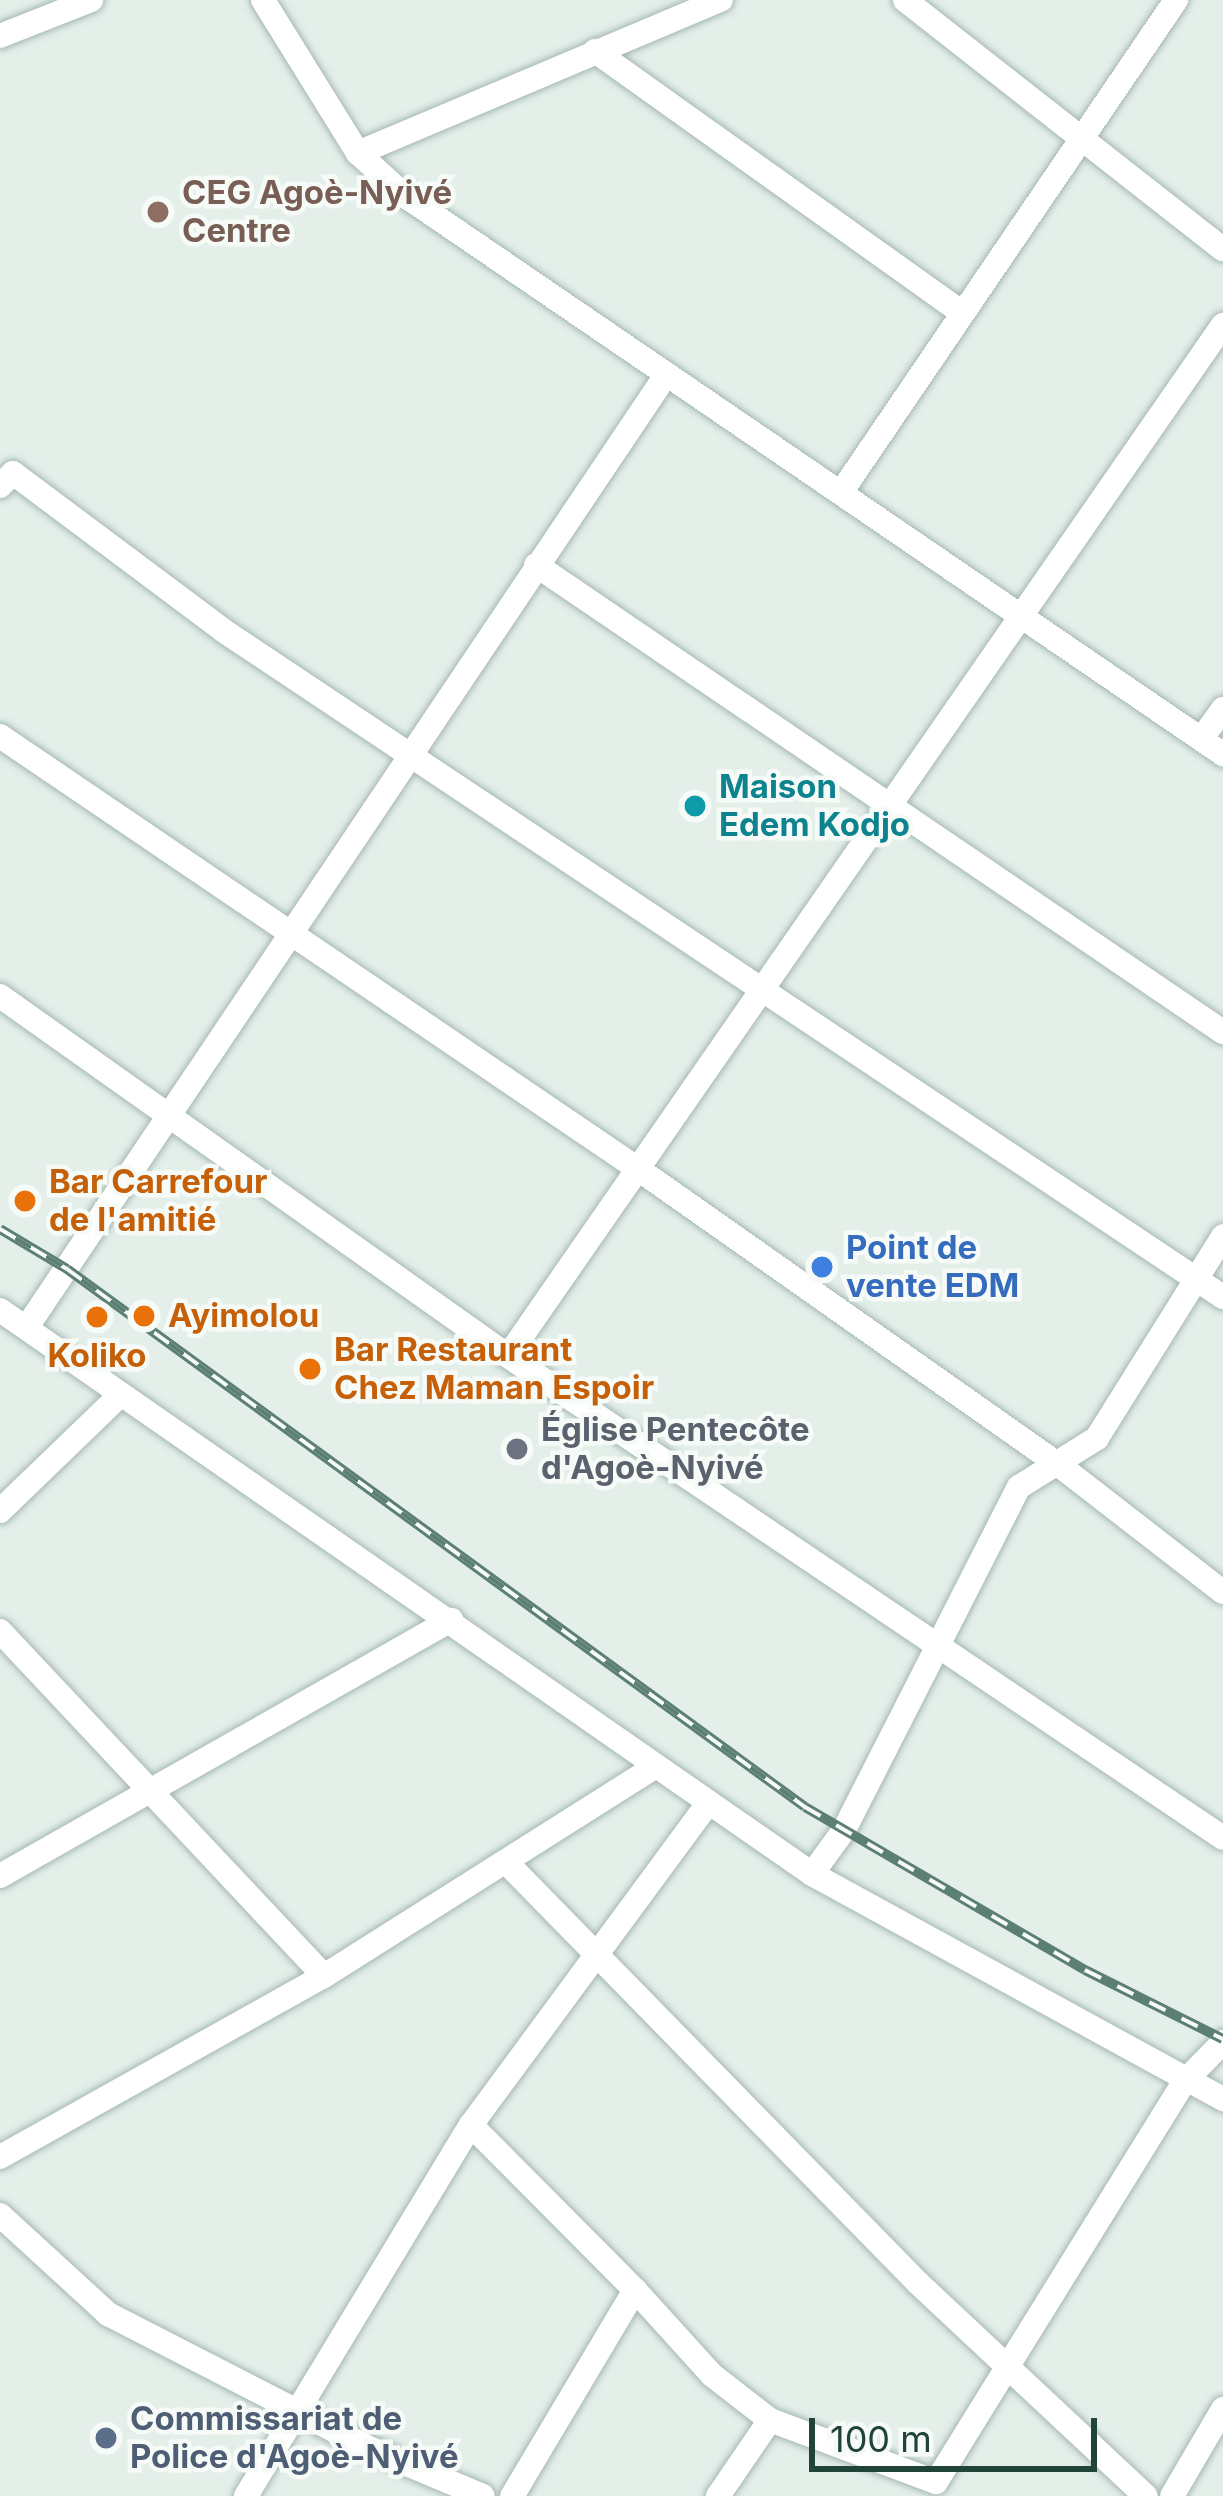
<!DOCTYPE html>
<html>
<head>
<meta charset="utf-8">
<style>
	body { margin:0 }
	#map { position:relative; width:1223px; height:2496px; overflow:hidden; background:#e4efea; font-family:Inter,sans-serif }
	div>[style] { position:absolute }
	.roads { filter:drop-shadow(0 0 3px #a6b8b2) drop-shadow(0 0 3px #a6b8b2) }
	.minor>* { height:24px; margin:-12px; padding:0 12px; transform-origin:12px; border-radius:12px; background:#fff }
	.rail>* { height:10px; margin-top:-5px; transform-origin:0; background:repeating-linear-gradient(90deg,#f6fbf8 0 18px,#5c7f75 0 36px); box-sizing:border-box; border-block:3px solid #5c7f75 }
	.dots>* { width:33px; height:33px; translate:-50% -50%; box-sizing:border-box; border:6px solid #f6fbf8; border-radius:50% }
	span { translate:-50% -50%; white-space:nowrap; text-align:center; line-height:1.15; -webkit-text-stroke:9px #f6fbf8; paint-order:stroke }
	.education-label { font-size:33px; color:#785e54; font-weight:700 }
	.left { translate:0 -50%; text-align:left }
	.culture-label { font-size:33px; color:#0d838f; font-weight:700 }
	.food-label { font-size:33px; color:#c56008; font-weight:700 }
	.shop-label { font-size:33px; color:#366cbe; font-weight:700 }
	.worship-label { font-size:33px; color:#5b616d; font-weight:700 }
	.service-label { font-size:33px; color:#4e5e75; font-weight:700 }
	.scale { position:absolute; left:809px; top:2418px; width:288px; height:54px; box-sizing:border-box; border:6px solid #21443a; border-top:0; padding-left:15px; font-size:36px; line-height:42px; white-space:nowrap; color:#21443a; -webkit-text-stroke:9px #f6fbf8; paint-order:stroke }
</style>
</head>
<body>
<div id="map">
	<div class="roads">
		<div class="minor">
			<div style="left:263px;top:0;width:180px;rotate:58.2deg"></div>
			<div style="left:358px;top:153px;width:62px;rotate:42.4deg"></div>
			<div style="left:404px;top:195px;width:992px;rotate:34.32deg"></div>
			<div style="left:905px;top:0;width:404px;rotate:38.1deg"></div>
			<div style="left:0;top:36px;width:98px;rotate:-21.6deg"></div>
			<div style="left:595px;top:51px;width:448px;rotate:35.5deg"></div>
			<div style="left:358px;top:153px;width:394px;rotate:-22.9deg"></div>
			<div style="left:0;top:486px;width:18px;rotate:-45deg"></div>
			<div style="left:13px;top:473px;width:264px;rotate:36.8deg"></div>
			<div style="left:224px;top:631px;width:1201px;rotate:33.69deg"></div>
			<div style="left:842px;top:491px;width:594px;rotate:-55.77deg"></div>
			<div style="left:536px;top:565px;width:831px;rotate:34.21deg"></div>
			<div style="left:0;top:736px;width:775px;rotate:34.16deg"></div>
			<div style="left:641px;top:1171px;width:511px;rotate:35.12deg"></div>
			<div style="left:1059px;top:1465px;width:207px;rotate:37.8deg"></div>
			<div style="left:1202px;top:738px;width:36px;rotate:-54deg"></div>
			<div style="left:0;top:996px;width:623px;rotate:35.32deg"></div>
			<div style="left:508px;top:1356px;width:862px;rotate:33.98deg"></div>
			<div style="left:0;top:1310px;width:989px;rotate:34.78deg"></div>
			<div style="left:812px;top:1874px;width:469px;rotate:28.7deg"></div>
			<div style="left:27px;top:1327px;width:1147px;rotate:-56.13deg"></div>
			<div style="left:508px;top:1356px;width:1255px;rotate:-55.26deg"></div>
			<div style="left:0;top:1511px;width:168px;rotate:-44deg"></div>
			<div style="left:0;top:1631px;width:473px;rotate:46.8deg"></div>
			<div style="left:506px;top:1862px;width:589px;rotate:45.62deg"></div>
			<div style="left:918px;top:2283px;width:312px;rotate:43.1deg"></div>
			<div style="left:812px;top:1874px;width:54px;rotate:-54deg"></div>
			<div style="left:844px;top:1830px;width:385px;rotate:-63deg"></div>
			<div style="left:1019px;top:1487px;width:92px;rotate:-32.1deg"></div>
			<div style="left:1097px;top:1438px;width:238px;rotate:-58deg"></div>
			<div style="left:0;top:1876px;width:519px;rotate:-29.58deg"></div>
			<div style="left:471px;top:2125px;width:233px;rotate:45.2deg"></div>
			<div style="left:635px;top:2290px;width:240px;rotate:120.8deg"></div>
			<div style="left:0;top:2157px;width:371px;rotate:-29.2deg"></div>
			<div style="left:324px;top:1976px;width:389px;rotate:-32.3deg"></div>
			<div style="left:0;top:2215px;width:147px;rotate:42.5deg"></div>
			<div style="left:108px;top:2314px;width:296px;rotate:27.2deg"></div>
			<div style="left:371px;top:2449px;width:121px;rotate:22.8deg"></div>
			<div style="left:635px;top:2290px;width:115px;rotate:47.8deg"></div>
			<div style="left:712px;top:2375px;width:73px;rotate:37.8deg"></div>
			<div style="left:770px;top:2420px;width:177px;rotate:20.5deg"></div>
			<div style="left:936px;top:2482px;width:471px;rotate:-58.2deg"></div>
			<div style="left:1184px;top:2082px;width:56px;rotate:-45.7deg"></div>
			<div style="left:246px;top:2496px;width:434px;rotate:-58.8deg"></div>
			<div style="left:471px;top:2125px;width:398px;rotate:-53.6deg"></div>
			<div style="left:718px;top:2496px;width:92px;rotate:-55.6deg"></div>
			<div style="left:1172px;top:2496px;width:101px;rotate:-59.6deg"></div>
		</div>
	</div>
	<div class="rail">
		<div style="left:0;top:1229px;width:78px;rotate:30.8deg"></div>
		<div style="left:67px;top:1269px;width:913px;rotate:36.09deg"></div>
		<div style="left:805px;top:1807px;width:324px;rotate:30.2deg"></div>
		<div style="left:1085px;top:1970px;width:154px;rotate:26.6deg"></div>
	</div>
	<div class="dots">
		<div style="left:158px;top:212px;background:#8d6e63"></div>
		<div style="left:695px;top:806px;background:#0f9aa8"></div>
		<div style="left:25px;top:1201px;background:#e8710a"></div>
		<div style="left:822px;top:1267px;background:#3f7fe0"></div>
		<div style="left:144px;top:1316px;background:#e8710a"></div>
		<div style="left:97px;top:1317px;background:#e8710a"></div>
		<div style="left:310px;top:1369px;background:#e8710a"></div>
		<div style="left:517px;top:1449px;background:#6b7280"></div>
		<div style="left:106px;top:2438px;background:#5c6f8a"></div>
	</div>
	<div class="education-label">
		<span class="left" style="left:182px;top:212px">CEG Agoè-Nyivé<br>Centre</span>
	</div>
	<div class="culture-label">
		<span class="left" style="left:719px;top:806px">Maison<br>Edem Kodjo</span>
	</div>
	<div class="food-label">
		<span class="left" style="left:49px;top:1201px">Bar Carrefour<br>de l'amitié</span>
		<span class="left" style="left:168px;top:1316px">Ayimolou</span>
		<span class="left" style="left:334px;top:1369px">Bar Restaurant<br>Chez Maman Espoir</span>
		<span style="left:97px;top:1356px">Koliko</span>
	</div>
	<div class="shop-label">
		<span class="left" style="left:846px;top:1267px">Point de<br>vente EDM</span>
	</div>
	<div class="worship-label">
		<span class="left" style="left:541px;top:1449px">Église Pentecôte<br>d'Agoè-Nyivé</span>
	</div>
	<div class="service-label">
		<span class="left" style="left:130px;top:2438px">Commissariat de<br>Police d'Agoè-Nyivé</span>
	</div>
	<div class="scale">100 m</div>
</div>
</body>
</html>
